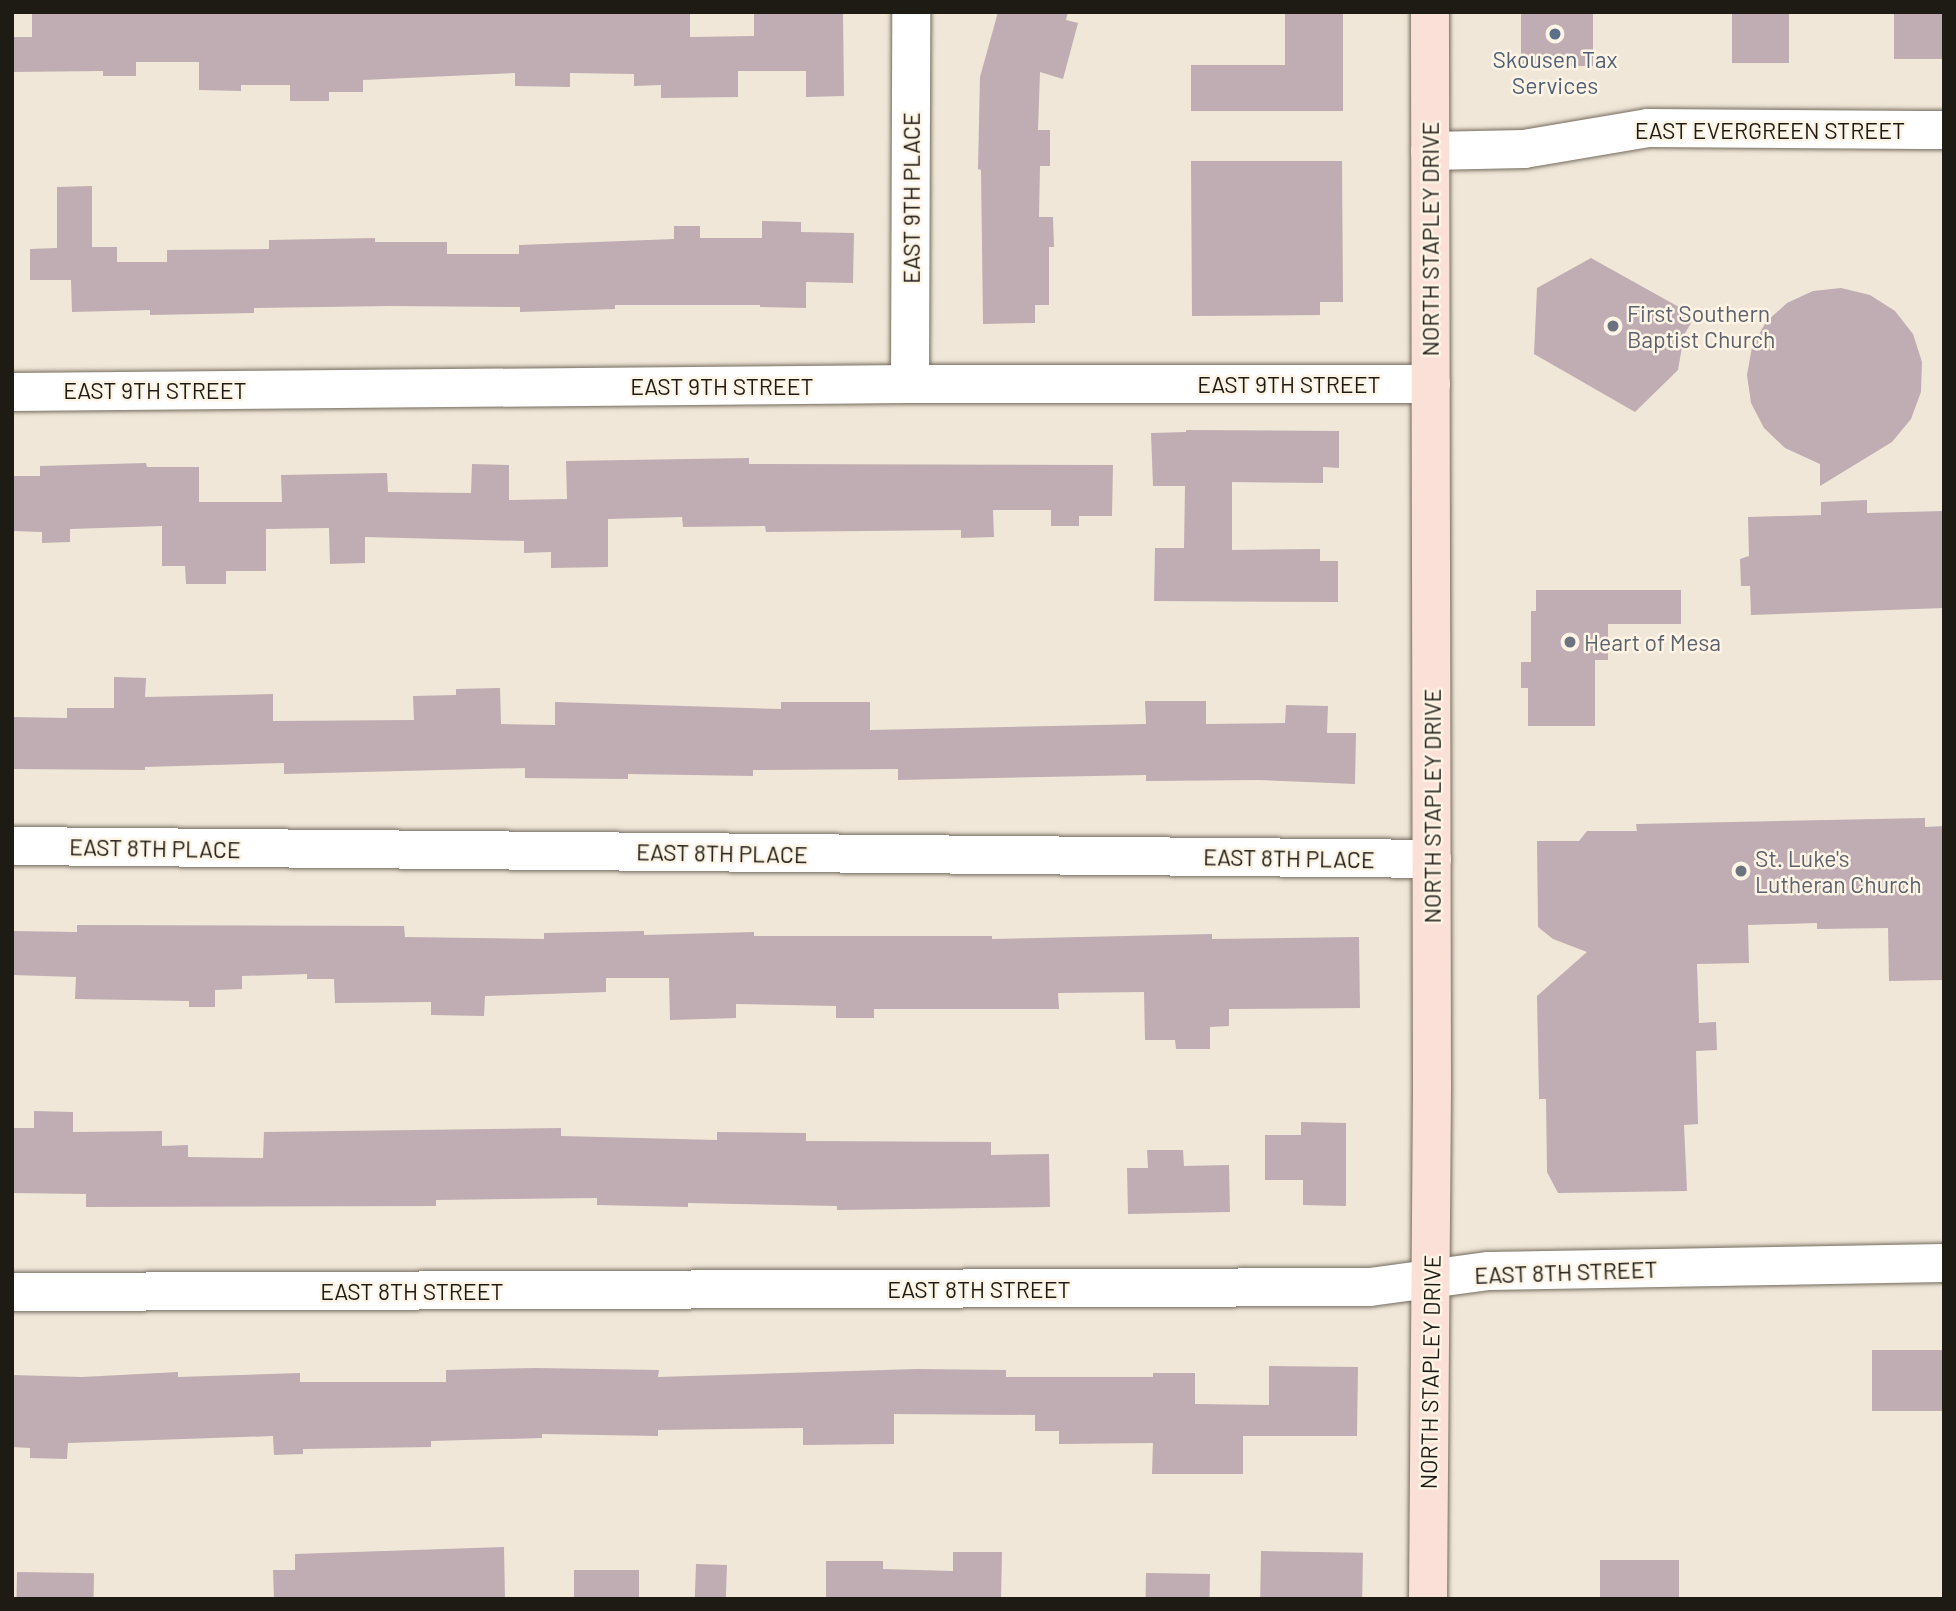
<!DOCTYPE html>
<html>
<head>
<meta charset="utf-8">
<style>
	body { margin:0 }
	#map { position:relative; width:1956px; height:1611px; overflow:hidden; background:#f0e7d8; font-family:Barlow,sans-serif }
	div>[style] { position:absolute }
	.building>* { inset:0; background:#bfadb3; transform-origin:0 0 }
	.roads { filter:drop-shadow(0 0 2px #736b5e) drop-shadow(0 0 2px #736b5e) }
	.minor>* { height:38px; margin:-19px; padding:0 19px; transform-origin:19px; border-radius:19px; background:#fff }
	.major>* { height:38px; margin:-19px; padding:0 19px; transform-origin:19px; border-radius:19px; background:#fbe0d8 }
	.dots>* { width:19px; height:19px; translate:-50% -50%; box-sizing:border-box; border:4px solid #fdf4e5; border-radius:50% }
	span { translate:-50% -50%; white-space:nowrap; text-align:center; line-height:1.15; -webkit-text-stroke:5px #fdf4e5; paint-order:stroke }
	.service-label { font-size:23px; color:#4e5e75 }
	.street-label { font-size:23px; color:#1e1b15 }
	.worship-label { font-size:23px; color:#5b616d }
	.left { translate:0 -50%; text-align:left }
	.frame { position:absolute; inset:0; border:14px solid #1e1b15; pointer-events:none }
</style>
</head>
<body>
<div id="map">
	<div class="building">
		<div style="clip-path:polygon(32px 12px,690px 12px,690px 37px,754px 36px,754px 12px,843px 12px,844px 96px,806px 97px,806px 71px,738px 71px,738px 97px,661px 98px,661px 85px,634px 86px,634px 74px,570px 73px,570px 87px,515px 86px,515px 73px,363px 80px,363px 92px,329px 92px,329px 101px,290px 101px,290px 85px,241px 85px,241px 91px,199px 90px,199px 62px,136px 62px,136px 76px,103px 76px,103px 71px,12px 72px,12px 37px,32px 37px)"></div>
		<div style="clip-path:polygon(998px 12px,1068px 12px,1066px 20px,1078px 23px,1063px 79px,1040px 72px,1038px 130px,1050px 130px,1050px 166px,1040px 166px,1039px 217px,1053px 217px,1054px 247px,1049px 247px,1049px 305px,1035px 305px,1035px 323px,983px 324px,981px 170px,978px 169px,980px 77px)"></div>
		<div style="clip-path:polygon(1285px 12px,1343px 12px,1343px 111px,1191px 111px,1191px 65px,1285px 65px)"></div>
		<div style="left:1521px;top:12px;width:72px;height:54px"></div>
		<div style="left:1732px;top:12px;width:57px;height:51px"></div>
		<div style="left:1894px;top:12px;width:50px;height:47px"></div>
		<div style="clip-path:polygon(1191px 161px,1342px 161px,1343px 302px,1320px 302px,1320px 315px,1192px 316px)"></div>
		<div style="clip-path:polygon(92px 186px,92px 247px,117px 247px,117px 262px,167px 262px,167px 250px,269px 249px,269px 240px,375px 238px,375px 242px,447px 242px,447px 254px,519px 254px,519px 245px,674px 239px,674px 226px,700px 226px,700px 238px,762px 238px,762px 221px,801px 222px,801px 232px,854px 233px,853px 283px,806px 282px,806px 308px,760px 307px,760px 305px,615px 305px,615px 309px,520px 312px,520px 307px,390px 306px,254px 308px,254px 313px,150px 315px,150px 310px,72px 312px,71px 280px,30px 280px,30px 249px,57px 248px,57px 187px)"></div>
		<div style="clip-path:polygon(1591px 258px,1695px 316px,1684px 335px,1678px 370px,1635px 412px,1534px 354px,1537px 288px)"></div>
		<div style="clip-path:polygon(1841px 288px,1870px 295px,1895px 311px,1913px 334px,1922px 362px,1921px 392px,1911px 419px,1892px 442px,1820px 486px,1820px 464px,1785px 448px,1764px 428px,1751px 403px,1747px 375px,1752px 347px,1766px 322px,1787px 303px,1813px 291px)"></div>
		<div style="clip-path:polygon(1186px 430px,1339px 431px,1339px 468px,1323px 467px,1323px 483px,1232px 482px,1232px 550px,1320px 549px,1320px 561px,1338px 561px,1338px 602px,1154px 601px,1155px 548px,1184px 548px,1185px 486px,1153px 486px,1151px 433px,1186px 432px)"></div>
		<div style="clip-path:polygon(749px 458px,749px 464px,1113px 465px,1112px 516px,1079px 516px,1079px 526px,1051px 526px,1051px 510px,993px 510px,994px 537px,961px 538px,961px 530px,766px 532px,765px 526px,683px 527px,682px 517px,608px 519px,608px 567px,551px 568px,551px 552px,524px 553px,524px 541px,365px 537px,365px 563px,330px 564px,329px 528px,266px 529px,266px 571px,226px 571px,226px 584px,186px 584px,185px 566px,162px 566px,162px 526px,70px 529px,70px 542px,42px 543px,42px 532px,12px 531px,12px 476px,40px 476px,40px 466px,146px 463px,147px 467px,199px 467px,199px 502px,282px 502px,281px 475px,387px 473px,388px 492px,471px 493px,472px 464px,509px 465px,509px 500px,567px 499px,566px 461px)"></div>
		<div style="clip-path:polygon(1867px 500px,1867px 513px,1944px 511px,1944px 608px,1751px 615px,1750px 586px,1741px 586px,1740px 559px,1749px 556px,1748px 517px,1821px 515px,1821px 502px)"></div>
		<div style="clip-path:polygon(1536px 590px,1681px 590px,1681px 624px,1608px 624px,1608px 660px,1595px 660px,1595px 726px,1528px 726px,1528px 688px,1521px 688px,1521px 662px,1531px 662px,1531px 611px,1536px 611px)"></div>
		<div style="clip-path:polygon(114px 677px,146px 678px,145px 697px,273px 694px,273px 721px,414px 720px,413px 696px,456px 695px,456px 689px,500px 688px,501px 724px,555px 725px,555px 702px,781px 709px,781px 702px,870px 702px,870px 730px,1146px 724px,1145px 701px,1206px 701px,1206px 724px,1285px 723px,1286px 705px,1328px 706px,1327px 733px,1356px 733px,1355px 784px,1259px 780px,1146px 781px,1146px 775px,898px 780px,898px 769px,753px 770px,753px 776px,628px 774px,628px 779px,525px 778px,525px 768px,284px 774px,284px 763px,145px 767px,145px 770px,12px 769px,12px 717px,67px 718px,67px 708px,114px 708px)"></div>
		<div style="clip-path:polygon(1925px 818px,1925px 827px,1944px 826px,1944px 980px,1889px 981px,1888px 928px,1817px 929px,1817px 923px,1748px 925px,1749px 963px,1697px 964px,1699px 1023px,1716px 1022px,1717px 1050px,1696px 1051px,1698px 1124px,1684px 1125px,1687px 1191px,1558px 1193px,1547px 1172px,1546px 1099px,1539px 1099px,1537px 996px,1587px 952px,1553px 939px,1538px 927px,1537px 841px,1579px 841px,1587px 831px,1637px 831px,1636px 824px)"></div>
		<div style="clip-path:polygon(77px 925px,404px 926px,405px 937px,544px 939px,544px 933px,644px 931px,644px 935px,754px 932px,754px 936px,992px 936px,992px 939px,1212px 934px,1212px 939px,1359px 937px,1360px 1008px,1229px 1009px,1229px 1026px,1210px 1027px,1210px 1049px,1176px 1049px,1175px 1040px,1145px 1040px,1144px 992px,1058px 993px,1059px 1009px,874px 1009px,874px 1018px,836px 1018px,836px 1006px,736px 1004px,736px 1018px,670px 1020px,669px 978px,606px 978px,606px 992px,485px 996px,484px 1016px,431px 1015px,431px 1002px,335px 1003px,334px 979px,307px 979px,307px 974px,242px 976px,242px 989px,215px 990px,215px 1007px,189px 1007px,189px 1001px,75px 999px,76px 977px,12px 975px,12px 931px,77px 932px)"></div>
		<div style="clip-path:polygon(34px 1111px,73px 1112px,73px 1132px,162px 1131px,162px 1146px,188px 1145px,188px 1157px,263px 1158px,264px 1132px,561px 1128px,561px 1136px,717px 1140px,717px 1132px,806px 1133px,806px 1141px,991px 1142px,991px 1155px,1049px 1154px,1050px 1207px,837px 1210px,837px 1206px,688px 1203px,688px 1207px,597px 1205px,597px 1198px,436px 1200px,436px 1206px,86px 1207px,86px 1194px,12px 1193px,12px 1128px,34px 1128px)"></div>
		<div style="clip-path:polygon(1301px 1122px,1346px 1123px,1346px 1206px,1303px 1205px,1303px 1180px,1265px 1180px,1265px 1135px,1301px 1135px)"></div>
		<div style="clip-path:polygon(1147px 1150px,1183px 1150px,1184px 1166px,1229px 1165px,1230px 1212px,1128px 1214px,1127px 1168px,1148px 1168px)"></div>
		<div style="left:1944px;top:1350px;width:61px;height:72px;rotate:90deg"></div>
		<div style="clip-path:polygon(1269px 1366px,1358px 1367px,1357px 1436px,1243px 1436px,1243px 1474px,1152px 1474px,1153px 1443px,1059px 1444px,1059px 1431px,1035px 1431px,1035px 1415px,894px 1414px,894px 1444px,803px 1445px,803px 1428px,658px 1430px,658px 1436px,542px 1434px,542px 1438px,431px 1441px,431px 1447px,303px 1449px,303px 1454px,274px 1455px,273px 1436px,68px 1443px,67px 1459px,30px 1458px,30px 1448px,12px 1447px,12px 1375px,82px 1377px,178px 1372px,178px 1377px,300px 1373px,300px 1382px,446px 1382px,446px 1370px,536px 1368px,659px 1370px,658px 1377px,917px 1369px,1006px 1370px,1006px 1377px,1153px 1377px,1153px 1373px,1195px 1373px,1195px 1404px,1269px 1405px)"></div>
		<div style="clip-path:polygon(504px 1547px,505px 1599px,274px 1599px,273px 1570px,295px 1570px,295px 1554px)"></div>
		<div style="left:1261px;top:1551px;width:102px;height:48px;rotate:1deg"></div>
		<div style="clip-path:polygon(953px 1552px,1002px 1552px,1001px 1599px,826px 1599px,826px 1561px,883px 1561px,883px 1569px,953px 1571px)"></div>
		<div style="left:1600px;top:1560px;width:79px;height:39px"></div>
		<div style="left:696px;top:1564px;width:31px;height:35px;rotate:2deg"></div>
		<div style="left:574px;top:1570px;width:65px;height:29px"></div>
		<div style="left:17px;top:1572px;width:77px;height:27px;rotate:1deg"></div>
		<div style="left:1146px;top:1573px;width:64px;height:26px;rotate:1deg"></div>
	</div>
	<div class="roads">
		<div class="minor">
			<div style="left:1430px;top:151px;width:94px;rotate:-1.2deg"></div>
			<div style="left:1524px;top:149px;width:126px;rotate:-9.6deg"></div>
			<div style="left:1648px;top:128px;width:296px;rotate:0.4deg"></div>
			<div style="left:910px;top:384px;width:372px;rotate:-89.8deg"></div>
			<div style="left:12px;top:392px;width:898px;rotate:-0.51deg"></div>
			<div style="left:910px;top:384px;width:521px"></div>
			<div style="left:12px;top:846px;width:1420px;rotate:0.52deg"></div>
			<div style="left:12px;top:1292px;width:1358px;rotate:-0.21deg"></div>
			<div style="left:1370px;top:1287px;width:120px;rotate:-7.7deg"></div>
			<div style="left:1489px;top:1271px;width:455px;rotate:-1deg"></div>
		</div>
		<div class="major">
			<div style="left:1428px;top:1599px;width:514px;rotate:-89.55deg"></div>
			<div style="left:1432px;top:1085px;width:1073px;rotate:-90.11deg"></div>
		</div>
	</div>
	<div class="dots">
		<div style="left:1555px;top:34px;background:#5c6f8a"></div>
		<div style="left:1613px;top:326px;background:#6b7280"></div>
		<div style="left:1570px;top:642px;background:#6b7280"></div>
		<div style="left:1741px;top:871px;background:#6b7280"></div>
	</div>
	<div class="service-label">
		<span style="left:1555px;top:72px">Skousen Tax<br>Services</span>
	</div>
	<div class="street-label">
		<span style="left:1770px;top:130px">EAST EVERGREEN STREET</span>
		<span style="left:911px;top:198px;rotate:-90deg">EAST 9TH PLACE</span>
		<span style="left:1430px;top:239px;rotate:-90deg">NORTH STAPLEY DRIVE</span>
		<span style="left:1289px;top:384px">EAST 9TH STREET</span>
		<span style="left:722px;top:386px">EAST 9TH STREET</span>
		<span style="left:155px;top:390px">EAST 9TH STREET</span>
		<span style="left:1432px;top:806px;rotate:-90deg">NORTH STAPLEY DRIVE</span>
		<span style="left:155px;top:848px;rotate:1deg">EAST 8TH PLACE</span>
		<span style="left:722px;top:853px;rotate:1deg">EAST 8TH PLACE</span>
		<span style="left:1289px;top:858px;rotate:1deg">EAST 8TH PLACE</span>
		<span style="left:1566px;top:1272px;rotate:-2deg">EAST 8TH STREET</span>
		<span style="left:979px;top:1289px">EAST 8TH STREET</span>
		<span style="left:412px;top:1291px">EAST 8TH STREET</span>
		<span style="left:1430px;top:1372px;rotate:-89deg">NORTH STAPLEY DRIVE</span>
	</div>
	<div class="worship-label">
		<span class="left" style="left:1627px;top:326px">First Southern<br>Baptist Church</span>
		<span class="left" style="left:1584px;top:642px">Heart of Mesa</span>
		<span class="left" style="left:1755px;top:871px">St. Luke's<br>Lutheran Church</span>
	</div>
	<div class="frame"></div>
</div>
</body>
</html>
